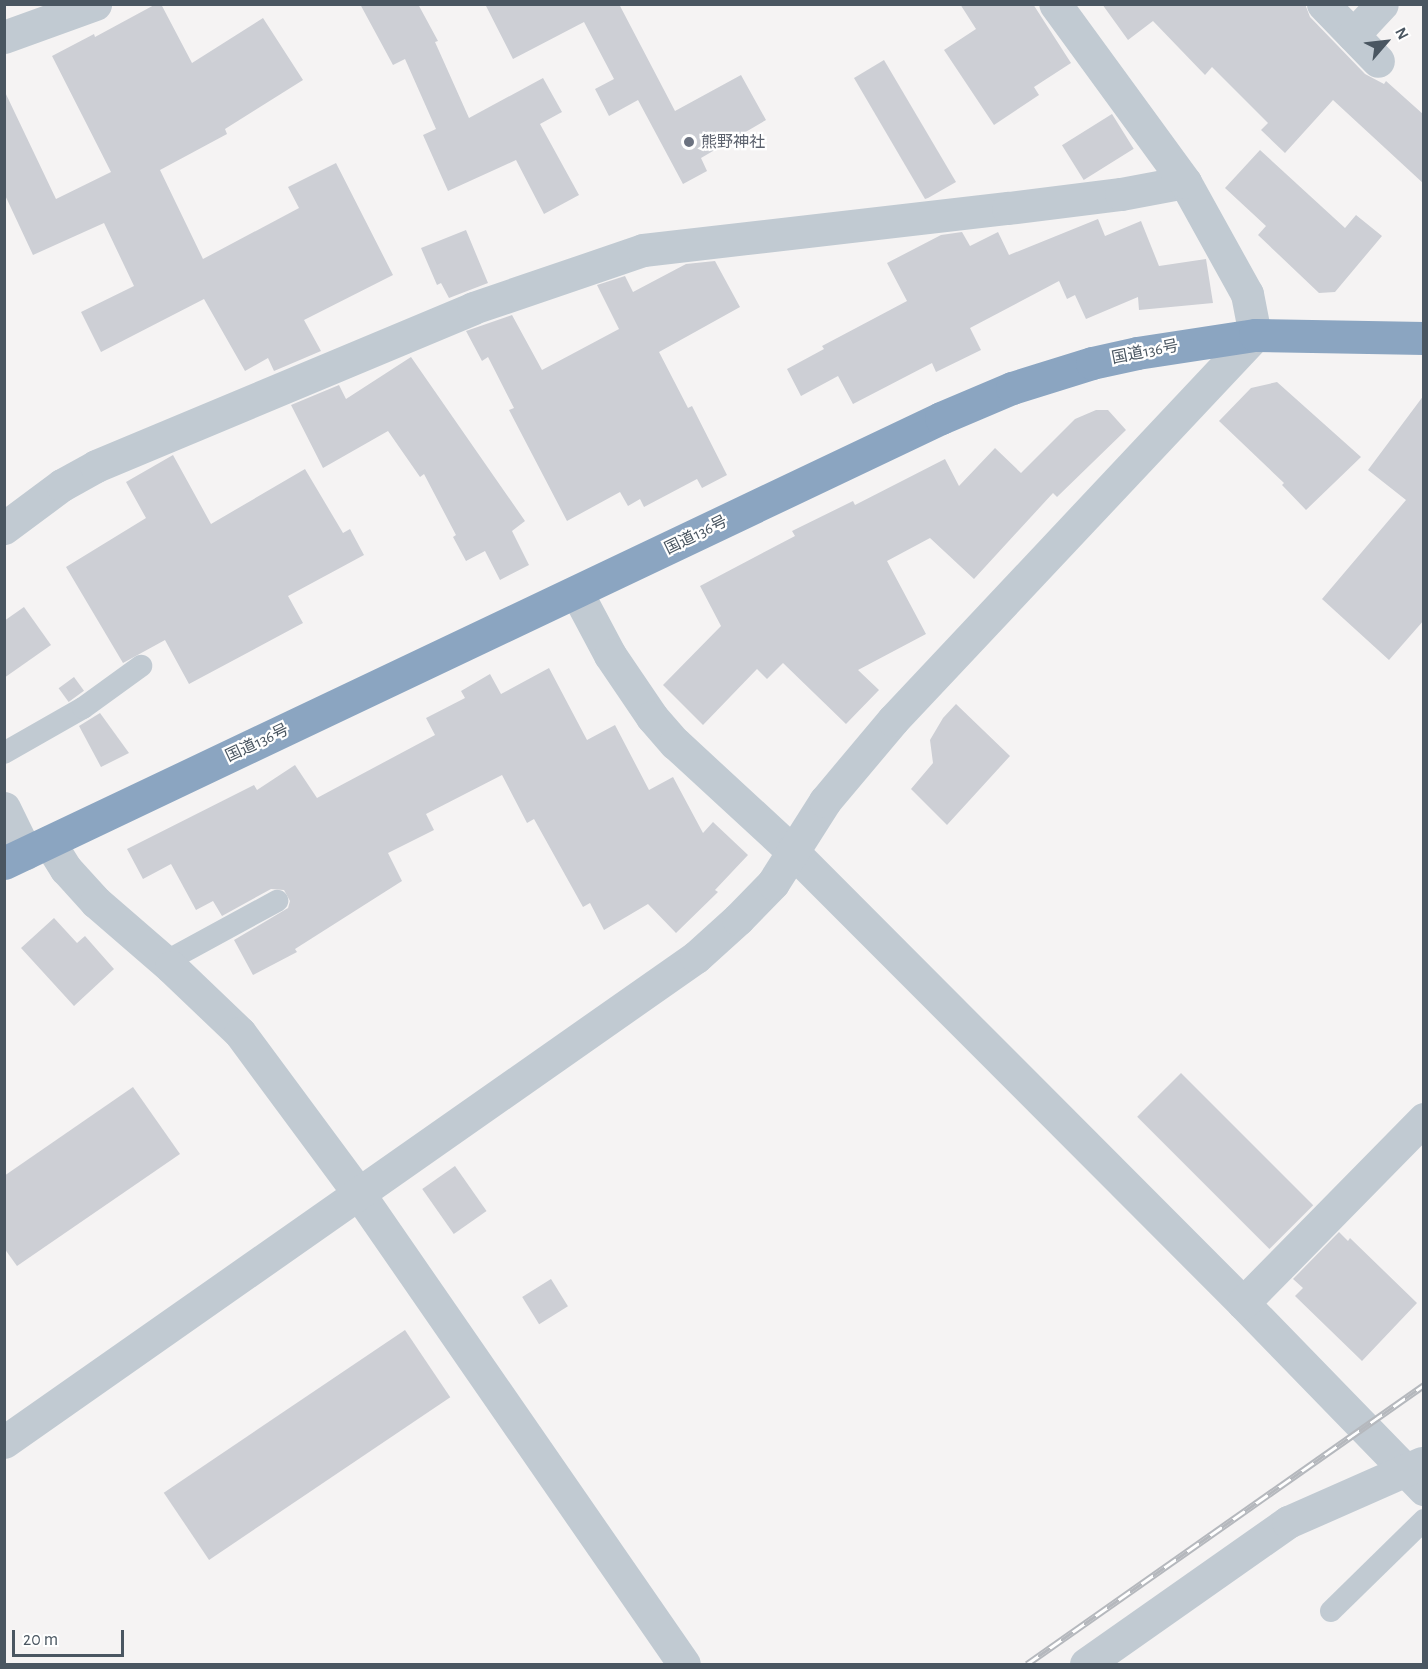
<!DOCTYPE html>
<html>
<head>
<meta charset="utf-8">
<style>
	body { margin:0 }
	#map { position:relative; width:1428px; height:1669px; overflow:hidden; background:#f5f3f3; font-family:"Alegreya Sans","Noto Sans JP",sans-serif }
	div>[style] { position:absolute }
	.building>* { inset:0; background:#cdcfd5; transform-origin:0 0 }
	.lane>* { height:22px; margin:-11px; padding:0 11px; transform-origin:11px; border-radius:11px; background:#c1cad2 }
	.street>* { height:33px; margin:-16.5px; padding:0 16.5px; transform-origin:16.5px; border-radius:16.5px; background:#c1cad2 }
	.highway>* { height:33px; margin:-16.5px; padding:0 16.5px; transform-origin:16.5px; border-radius:16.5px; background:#8ba5c1 }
	.rail>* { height:7px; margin-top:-3.5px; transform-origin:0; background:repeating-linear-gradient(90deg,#fff 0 14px,#b5b8bd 0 28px); box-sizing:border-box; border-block:2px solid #b5b8bd }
	.dots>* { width:16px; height:16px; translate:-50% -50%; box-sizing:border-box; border:3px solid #fff; border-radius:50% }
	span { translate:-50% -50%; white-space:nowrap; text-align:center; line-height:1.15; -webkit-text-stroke:4.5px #fff; paint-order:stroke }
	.worship-label { font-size:16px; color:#5b616d }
	.left { translate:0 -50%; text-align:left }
	.street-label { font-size:16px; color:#4a5661 }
	.frame { position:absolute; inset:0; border:6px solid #4a5661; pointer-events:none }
	.north { position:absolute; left:1356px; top:12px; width:60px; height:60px; -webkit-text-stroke:4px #fff; paint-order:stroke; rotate:62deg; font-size:16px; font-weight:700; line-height:24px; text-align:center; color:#4a5661 }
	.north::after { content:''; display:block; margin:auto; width:21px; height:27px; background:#4a5661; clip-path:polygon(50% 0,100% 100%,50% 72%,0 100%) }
	.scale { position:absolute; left:12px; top:1630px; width:112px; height:27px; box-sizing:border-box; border:3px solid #4a5661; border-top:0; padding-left:8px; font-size:18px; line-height:21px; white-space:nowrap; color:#4a5661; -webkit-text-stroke:4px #fff; paint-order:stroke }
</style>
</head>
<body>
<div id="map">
	<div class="building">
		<div style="clip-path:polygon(156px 4px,161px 4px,192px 63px,263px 18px,303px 80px,225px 129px,227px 134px,160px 170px,203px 259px,299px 208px,288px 187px,336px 163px,393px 275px,304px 320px,321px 351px,274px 371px,268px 358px,245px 371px,204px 299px,101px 352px,81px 312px,134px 286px,104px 223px,33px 255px,4px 193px,4px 90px,56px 199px,111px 172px,52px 56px,94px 34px,95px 37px)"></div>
		<div style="clip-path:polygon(360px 4px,418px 4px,438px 41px,435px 42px,469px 118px,543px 78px,562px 112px,540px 124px,579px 195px,544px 214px,516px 160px,448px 191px,423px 135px,436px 129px,405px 59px,393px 65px)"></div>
		<div style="clip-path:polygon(485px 4px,619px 4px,675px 111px,741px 75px,766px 120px,701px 158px,707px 171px,683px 184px,638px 100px,609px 116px,595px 89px,614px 79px,584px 22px,513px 59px)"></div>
		<div style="clip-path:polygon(960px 4px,1033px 4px,1071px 63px,1034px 87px,1039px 95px,994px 125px,944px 50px,976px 29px)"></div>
		<div style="clip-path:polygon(1102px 4px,1305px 4px,1310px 17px,1365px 74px,1384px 84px,1386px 81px,1424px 115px,1424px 184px,1333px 100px,1285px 153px,1261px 130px,1268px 123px,1212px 67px,1205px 75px,1153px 21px,1128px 40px)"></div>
		<div style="clip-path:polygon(884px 60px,956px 182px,928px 198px,925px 199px,854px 78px)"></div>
		<div style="left:1112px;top:114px;width:41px;height:59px;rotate:58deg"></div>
		<div style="clip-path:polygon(1260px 150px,1345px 228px,1356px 215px,1382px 236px,1335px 292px,1319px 293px,1258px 235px,1266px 226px,1225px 188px)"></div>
		<div style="clip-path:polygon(1098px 219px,1105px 236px,1141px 221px,1159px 266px,1206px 259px,1213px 303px,1139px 310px,1138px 297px,1086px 319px,1075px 295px,1067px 299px,1059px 281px,970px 328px,981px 350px,936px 372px,932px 363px,853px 404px,838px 376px,801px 396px,787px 369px,824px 349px,822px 346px,907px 301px,887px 263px,941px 235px,962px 232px,970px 246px,998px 232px,1009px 255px)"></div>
		<div style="clip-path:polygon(466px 230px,488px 283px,449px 298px,441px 283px,437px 285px,421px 248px)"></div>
		<div style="clip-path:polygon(715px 261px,740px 307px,659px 352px,688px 408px,692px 406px,727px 475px,702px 488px,697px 479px,644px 507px,640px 499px,628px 506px,620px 492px,567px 521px,509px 410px,514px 408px,488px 357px,482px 361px,466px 331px,512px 315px,542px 370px,619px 329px,597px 285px,625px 276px,633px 292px,686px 264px)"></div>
		<div style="clip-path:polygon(411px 357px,525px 521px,512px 531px,529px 565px,500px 580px,485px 551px,466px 561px,453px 537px,456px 535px,424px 474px,420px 477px,388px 431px,323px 468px,291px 405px,339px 385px,346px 399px)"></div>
		<div style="clip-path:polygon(1277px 382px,1361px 457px,1306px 510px,1282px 485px,1284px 483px,1219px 421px,1251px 388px)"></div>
		<div style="clip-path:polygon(1424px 395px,1424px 620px,1389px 660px,1322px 599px,1406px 500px,1368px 470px)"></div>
		<div style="clip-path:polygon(1096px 410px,1108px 410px,1126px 430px,1057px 497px,1053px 493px,974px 579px,930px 538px,887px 561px,926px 634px,858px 670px,879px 690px,846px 724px,783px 663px,767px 679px,757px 669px,703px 725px,663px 685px,721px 626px,700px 586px,795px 536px,792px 531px,853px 501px,855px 505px,945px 459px,959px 486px,995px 448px,1021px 473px,1075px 419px)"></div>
		<div style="clip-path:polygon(173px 455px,211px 524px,305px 469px,343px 533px,350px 529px,364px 555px,288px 596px,303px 623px,189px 684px,165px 640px,123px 663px,66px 567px,146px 518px,126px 482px)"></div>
		<div style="clip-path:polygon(24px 607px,51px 645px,4px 678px,4px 621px)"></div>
		<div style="clip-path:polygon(549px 668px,587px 740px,615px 725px,649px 790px,673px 777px,703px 833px,713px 822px,748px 855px,715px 890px,718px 892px,676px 933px,648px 904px,604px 930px,590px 903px,583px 907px,534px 819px,527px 823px,502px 775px,426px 814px,434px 830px,388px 853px,402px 881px,295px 949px,297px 952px,253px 975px,234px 940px,288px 908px,290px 901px,284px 890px,271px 889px,222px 916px,213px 901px,196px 910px,171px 864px,143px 879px,127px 849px,254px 785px,257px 790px,295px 765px,317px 798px,435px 735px,426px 718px,465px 698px,461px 691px,490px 674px,501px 694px)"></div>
		<div style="left:74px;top:677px;width:17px;height:19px;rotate:54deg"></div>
		<div style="clip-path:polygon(956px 704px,1010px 756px,947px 825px,911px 789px,933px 763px,930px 740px,943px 718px)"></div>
		<div style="clip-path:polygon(100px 713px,129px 753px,101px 767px,79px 726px)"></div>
		<div style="clip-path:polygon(54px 918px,77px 943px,85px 936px,114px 969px,74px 1006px,21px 948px)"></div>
		<div style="left:1181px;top:1073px;width:187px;height:62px;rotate:45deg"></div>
		<div style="clip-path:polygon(133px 1087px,180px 1154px,17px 1266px,4px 1248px,4px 1176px)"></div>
		<div style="left:455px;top:1166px;width:55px;height:40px;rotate:55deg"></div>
		<div style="clip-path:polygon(1339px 1232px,1348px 1241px,1350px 1238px,1417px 1303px,1362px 1361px,1295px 1296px,1303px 1288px,1293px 1279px)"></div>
		<div style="left:551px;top:1279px;width:32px;height:34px;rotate:58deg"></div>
		<div style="left:405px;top:1330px;width:81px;height:291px;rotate:56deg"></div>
	</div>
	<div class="lane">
		<div style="left:4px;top:753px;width:91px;rotate:-29.7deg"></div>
		<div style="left:83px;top:708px;width:72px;rotate:-35.9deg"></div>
		<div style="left:165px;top:962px;width:128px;rotate:-28.6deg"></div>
		<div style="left:1331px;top:1611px;width:130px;rotate:-44.4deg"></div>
	</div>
	<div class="street">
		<div style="left:1323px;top:4px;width:79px;rotate:46deg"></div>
		<div style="left:1353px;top:35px;width:42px;rotate:-46.9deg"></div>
		<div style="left:4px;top:37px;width:97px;rotate:-19.9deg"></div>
		<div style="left:4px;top:528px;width:72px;rotate:-36.6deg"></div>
		<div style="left:62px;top:485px;width:39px;rotate:-29deg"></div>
		<div style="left:96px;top:466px;width:409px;rotate:-22.7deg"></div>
		<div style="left:473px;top:308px;width:180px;rotate:-18.8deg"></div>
		<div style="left:643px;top:250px;width:367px;rotate:-6.6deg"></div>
		<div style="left:1008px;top:208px;width:114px;rotate:-7.1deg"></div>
		<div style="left:1121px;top:194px;width:65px;rotate:-10.6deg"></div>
		<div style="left:577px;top:593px;width:70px;rotate:62deg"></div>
		<div style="left:610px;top:655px;width:75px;rotate:55.9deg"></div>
		<div style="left:652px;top:717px;width:35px;rotate:49deg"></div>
		<div style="left:675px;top:743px;width:159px;rotate:42.7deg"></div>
		<div style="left:792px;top:851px;width:639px;rotate:45.06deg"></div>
		<div style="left:1243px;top:1303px;width:260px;rotate:45.8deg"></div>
		<div style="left:4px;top:808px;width:50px;rotate:63.9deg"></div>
		<div style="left:49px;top:842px;width:32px;rotate:58deg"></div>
		<div style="left:66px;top:869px;width:45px;rotate:47.7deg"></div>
		<div style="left:96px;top:902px;width:99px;rotate:40.9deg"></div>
		<div style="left:171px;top:967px;width:95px;rotate:43.7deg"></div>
		<div style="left:240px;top:1033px;width:200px;rotate:53.5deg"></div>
		<div style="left:359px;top:1194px;width:571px;rotate:55.34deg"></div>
		<div style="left:1243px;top:1303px;width:258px;rotate:-45.5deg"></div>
		<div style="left:4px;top:1442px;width:845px;rotate:-35.03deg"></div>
		<div style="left:696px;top:957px;width:57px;rotate:-42.1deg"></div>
		<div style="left:738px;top:919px;width:50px;rotate:-45.8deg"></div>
		<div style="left:773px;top:883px;width:97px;rotate:-57.6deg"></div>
		<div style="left:825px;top:801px;width:106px;rotate:-50deg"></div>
		<div style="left:893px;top:720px;width:528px;rotate:-46.76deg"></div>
		<div style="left:1255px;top:335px;width:42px;rotate:-101deg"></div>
		<div style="left:1247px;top:294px;width:128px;rotate:-119deg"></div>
		<div style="left:1185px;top:182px;width:220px;rotate:-126.1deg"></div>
		<div style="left:1086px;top:1664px;width:247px;rotate:-35.1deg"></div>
		<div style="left:1288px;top:1522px;width:146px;rotate:-23.8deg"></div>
	</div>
	<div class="highway">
		<div style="left:4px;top:863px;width:1037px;rotate:-25.4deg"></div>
		<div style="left:941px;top:418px;width:77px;rotate:-22.9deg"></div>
		<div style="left:1012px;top:388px;width:84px;rotate:-17.4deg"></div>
		<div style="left:1092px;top:363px;width:46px;rotate:-12.5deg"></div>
		<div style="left:1137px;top:353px;width:119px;rotate:-8.7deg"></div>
		<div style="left:1255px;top:335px;width:169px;rotate:1deg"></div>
	</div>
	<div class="rail">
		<div style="left:1027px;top:1664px;width:485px;rotate:-35.1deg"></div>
	</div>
	<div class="dots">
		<div style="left:689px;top:142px;background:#6b7280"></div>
	</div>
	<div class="worship-label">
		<span class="left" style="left:701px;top:142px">熊野神社</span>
	</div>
	<div class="street-label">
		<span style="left:1145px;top:352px;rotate:-11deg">国道136号</span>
		<span style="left:696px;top:535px;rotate:-26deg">国道136号</span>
		<span style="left:257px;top:743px;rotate:-25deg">国道136号</span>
	</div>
	<div class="frame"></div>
	<div class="north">N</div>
	<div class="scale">20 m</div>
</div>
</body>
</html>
